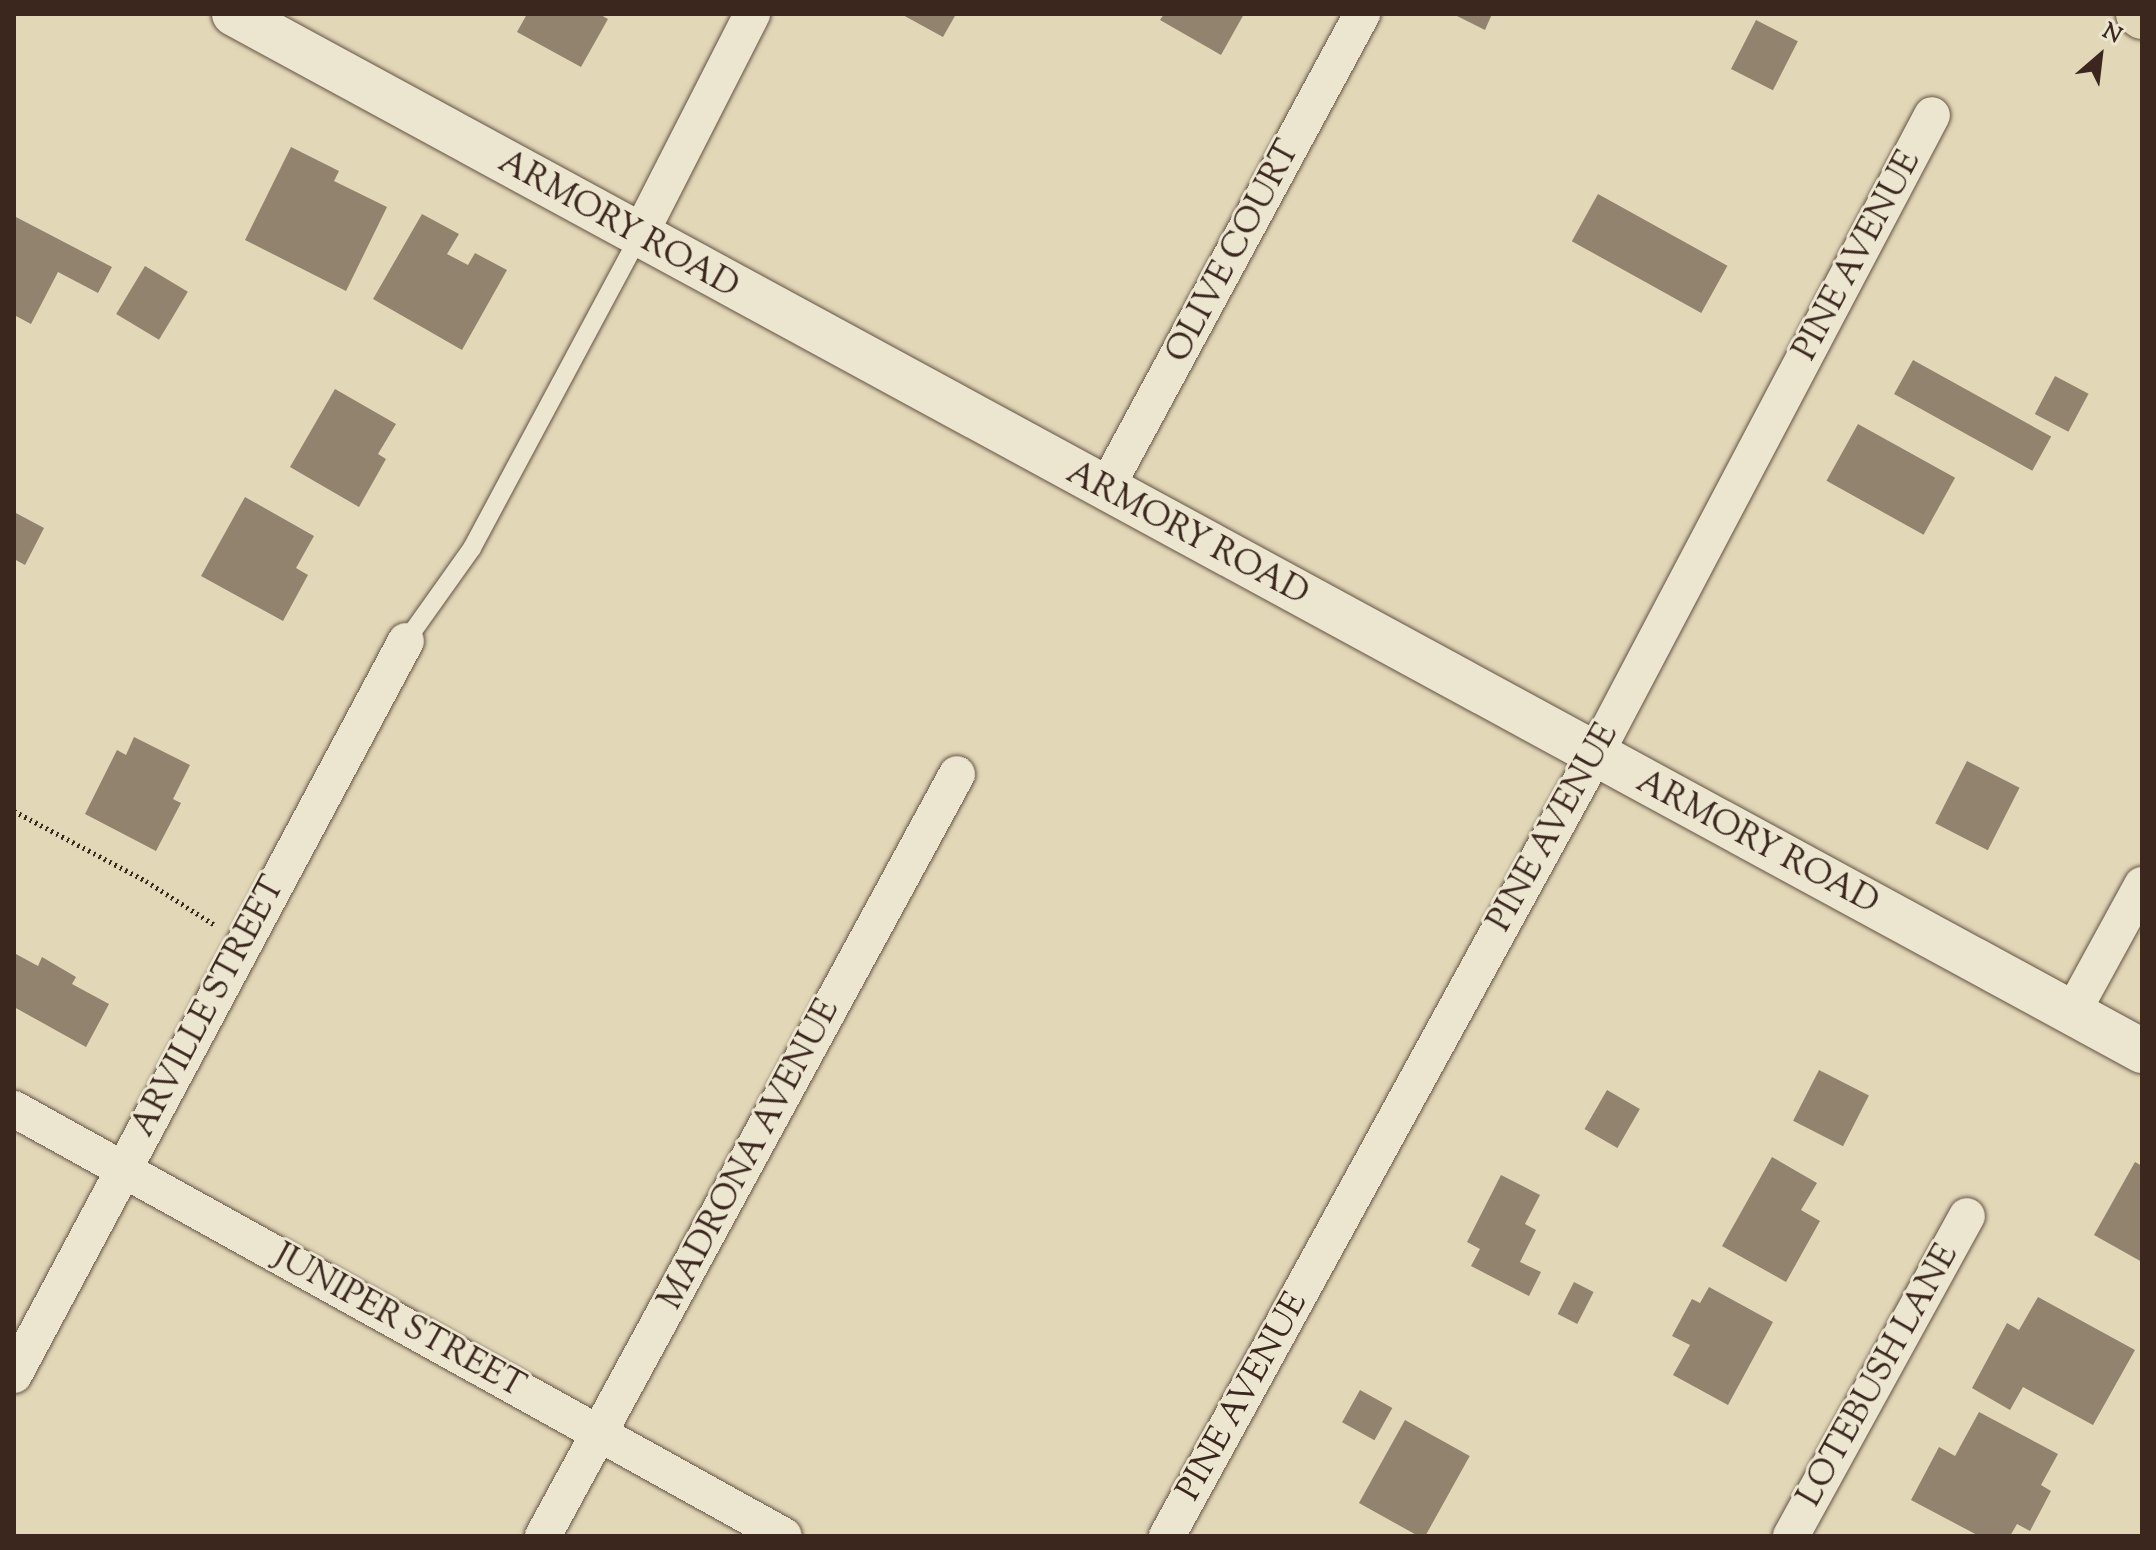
<!DOCTYPE html>
<html>
<head>
<meta charset="utf-8">
<style>
	body { margin:0 }
	#map { position:relative; width:2156px; height:1550px; overflow:hidden; background:#e2d8b8; font-family:"Sorts Mill Goudy",serif }
	div>[style] { position:absolute }
	.building>* { inset:0; background:#92836e; transform-origin:0 0 }
	.path>* { height:5px; margin-top:-2.5px; transform-origin:0; background:repeating-linear-gradient(90deg,#3b271e 0 2px,transparent 0 6px) }
	.roads { filter:drop-shadow(0 0 2px #655344) drop-shadow(0 0 2px #655344) }
	.service>* { height:18px; margin:-9px; padding:0 9px; transform-origin:9px; border-radius:9px; background:#ece6d1 }
	.minor>* { height:36px; margin:-18px; padding:0 18px; transform-origin:18px; border-radius:18px; background:#ece6d1 }
	.tertiary>* { height:44px; margin:-22px; padding:0 22px; transform-origin:22px; border-radius:22px; background:#ece6d1 }
	.motorway>* { height:44px; margin:-22px; padding:0 22px; transform-origin:22px; border-radius:22px; background:#e2d8b8 }
	span { translate:-50% -50%; white-space:nowrap; text-align:center; line-height:1.15; -webkit-text-stroke:6px #ece6d1; paint-order:stroke }
	.street-label { font-size:34px; color:#3b271e }
	.frame { position:absolute; inset:0; border:16px solid #3b271e; pointer-events:none }
	.north { position:absolute; left:2060px; top:16px; width:80px; height:80px; -webkit-text-stroke:6px #ece6d1; paint-order:stroke; rotate:28deg; font-size:22px; font-weight:700; line-height:32px; text-align:center; color:#3b271e }
	.north::after { content:''; display:block; margin:auto; width:28px; height:36px; background:#3b271e; clip-path:polygon(50% 0,100% 100%,50% 72%,0 100%) }
</style>
</head>
<body>
<div id="map">
	<div class="building">
		<div style="clip-path:polygon(527px 14px,599px 14px,608px 19px,581px 67px,517px 32px)"></div>
		<div style="clip-path:polygon(901px 14px,956px 14px,943px 37px)"></div>
		<div style="clip-path:polygon(1164px 14px,1244px 14px,1221px 55px,1160px 20px)"></div>
		<div style="clip-path:polygon(1453px 14px,1492px 14px,1485px 30px)"></div>
		<div style="left:1756px;top:20px;width:47px;height:55px;rotate:27deg"></div>
		<div style="clip-path:polygon(291px 147px,339px 171px,334px 181px,387px 207px,346px 291px,245px 240px)"></div>
		<div style="left:1598px;top:194px;width:148px;height:54px;rotate:29deg"></div>
		<div style="clip-path:polygon(422px 214px,459px 234px,447px 254px,468px 265px,475px 253px,507px 270px,462px 350px,373px 299px)"></div>
		<div style="clip-path:polygon(14px 216px,112px 267px,98px 293px,58px 272px,31px 324px,14px 315px)"></div>
		<div style="left:145px;top:266px;width:50px;height:56px;rotate:31deg"></div>
		<div style="left:1913px;top:360px;width:158px;height:39px;rotate:29deg"></div>
		<div style="left:2055px;top:376px;width:38px;height:43px;rotate:28deg"></div>
		<div style="clip-path:polygon(335px 389px,396px 424px,378px 454px,386px 459px,359px 507px,290px 467px)"></div>
		<div style="left:1858px;top:424px;width:111px;height:65px;rotate:29deg"></div>
		<div style="clip-path:polygon(245px 497px,314px 536px,296px 568px,308px 575px,283px 621px,201px 576px)"></div>
		<div style="clip-path:polygon(14px 512px,44px 528px,25px 565px,14px 559px)"></div>
		<div style="clip-path:polygon(134px 737px,190px 765px,173px 799px,181px 803px,156px 851px,85px 814px,117px 750px,126px 755px)"></div>
		<div style="left:1967px;top:761px;width:59px;height:70px;rotate:27deg"></div>
		<div style="clip-path:polygon(14px 953px,38px 966px,42px 957px,76px 977px,72px 984px,109px 1004px,86px 1047px,14px 1007px)"></div>
		<div style="left:1819px;top:1070px;width:56px;height:57px;rotate:27deg"></div>
		<div style="left:1607px;top:1090px;width:38px;height:45px;rotate:30deg"></div>
		<div style="clip-path:polygon(1772px 1157px,1817px 1183px,1801px 1210px,1820px 1221px,1786px 1282px,1722px 1246px)"></div>
		<div style="clip-path:polygon(2135px 1162px,2142px 1166px,2142px 1262px,2094px 1235px)"></div>
		<div style="clip-path:polygon(1501px 1175px,1540px 1195px,1525px 1224px,1536px 1230px,1520px 1262px,1541px 1272px,1529px 1296px,1471px 1266px,1480px 1249px,1467px 1242px)"></div>
		<div style="left:1574px;top:1282px;width:22px;height:36px;rotate:27deg"></div>
		<div style="clip-path:polygon(1709px 1287px,1773px 1322px,1728px 1405px,1673px 1375px,1690px 1345px,1672px 1336px,1692px 1299px,1700px 1303px)"></div>
		<div style="clip-path:polygon(2038px 1297px,2135px 1350px,2093px 1425px,2023px 1387px,2010px 1410px,1972px 1388px,2007px 1323px,2019px 1330px)"></div>
		<div style="left:1360px;top:1390px;width:37px;height:37px;rotate:29deg"></div>
		<div style="clip-path:polygon(1979px 1412px,2058px 1454px,2041px 1485px,2051px 1491px,2030px 1531px,2017px 1524px,2010px 1536px,1979px 1536px,1911px 1500px,1939px 1447px,1955px 1456px)"></div>
		<div style="left:1405px;top:1420px;width:74px;height:95px;rotate:29deg"></div>
	</div>
	<div class="path">
		<div style="left:14px;top:811px;width:149px;rotate:27.9deg"></div>
		<div style="left:146px;top:881px;width:82px;rotate:32.5deg"></div>
	</div>
	<div class="roads">
		<div class="service">
			<div style="left:406px;top:641px;width:114px;rotate:-54.6deg"></div>
			<div style="left:472px;top:548px;width:354px;rotate:-61.8deg"></div>
		</div>
		<div class="minor">
			<div style="left:639px;top:236px;width:249px;rotate:-63deg"></div>
			<div style="left:1105px;top:490px;width:541px;rotate:-61.63deg"></div>
			<div style="left:2072px;top:1013px;width:146px;rotate:-61.3deg"></div>
			<div style="left:14px;top:1109px;width:880px;rotate:29.01deg"></div>
			<div style="left:14px;top:1375px;width:832px;rotate:-61.9deg"></div>
			<div style="left:543px;top:1536px;width:867px;rotate:-61.48deg"></div>
			<div style="left:1167px;top:1536px;width:891px;rotate:-61.28deg"></div>
			<div style="left:1595px;top:755px;width:723px;rotate:-62.23deg"></div>
			<div style="left:1791px;top:1536px;width:365px;rotate:-61.2deg"></div>
		</div>
		<div class="tertiary">
			<div style="left:234px;top:14px;width:2172px;rotate:28.52deg"></div>
		</div>
		<div class="motorway">
			<div style="left:2138px;top:14px;width:5px;rotate:37deg"></div>
		</div>
	</div>
	<div class="street-label">
		<span style="left:618px;top:225px;rotate:29deg">ARMORY ROAD</span>
		<span style="left:1234px;top:252px;rotate:-62deg">OLIVE COURT</span>
		<span style="left:1858px;top:256px;rotate:-62deg">PINE AVENUE</span>
		<span style="left:1187px;top:534px;rotate:28deg">ARMORY ROAD</span>
		<span style="left:1554px;top:828px;rotate:-61deg">PINE AVENUE</span>
		<span style="left:1757px;top:843px;rotate:28deg">ARMORY ROAD</span>
		<span style="left:209px;top:1007px;rotate:-62deg">ARVILLE STREET</span>
		<span style="left:750px;top:1155px;rotate:-62deg">MADRONA AVENUE</span>
		<span style="left:399px;top:1322px;rotate:29deg">JUNIPER STREET</span>
		<span style="left:1879px;top:1376px;rotate:-61deg">LOTEBUSH LANE</span>
		<span style="left:1243px;top:1397px;rotate:-61deg">PINE AVENUE</span>
	</div>
	<div class="frame"></div>
	<div class="north">N</div>
</div>
</body>
</html>
